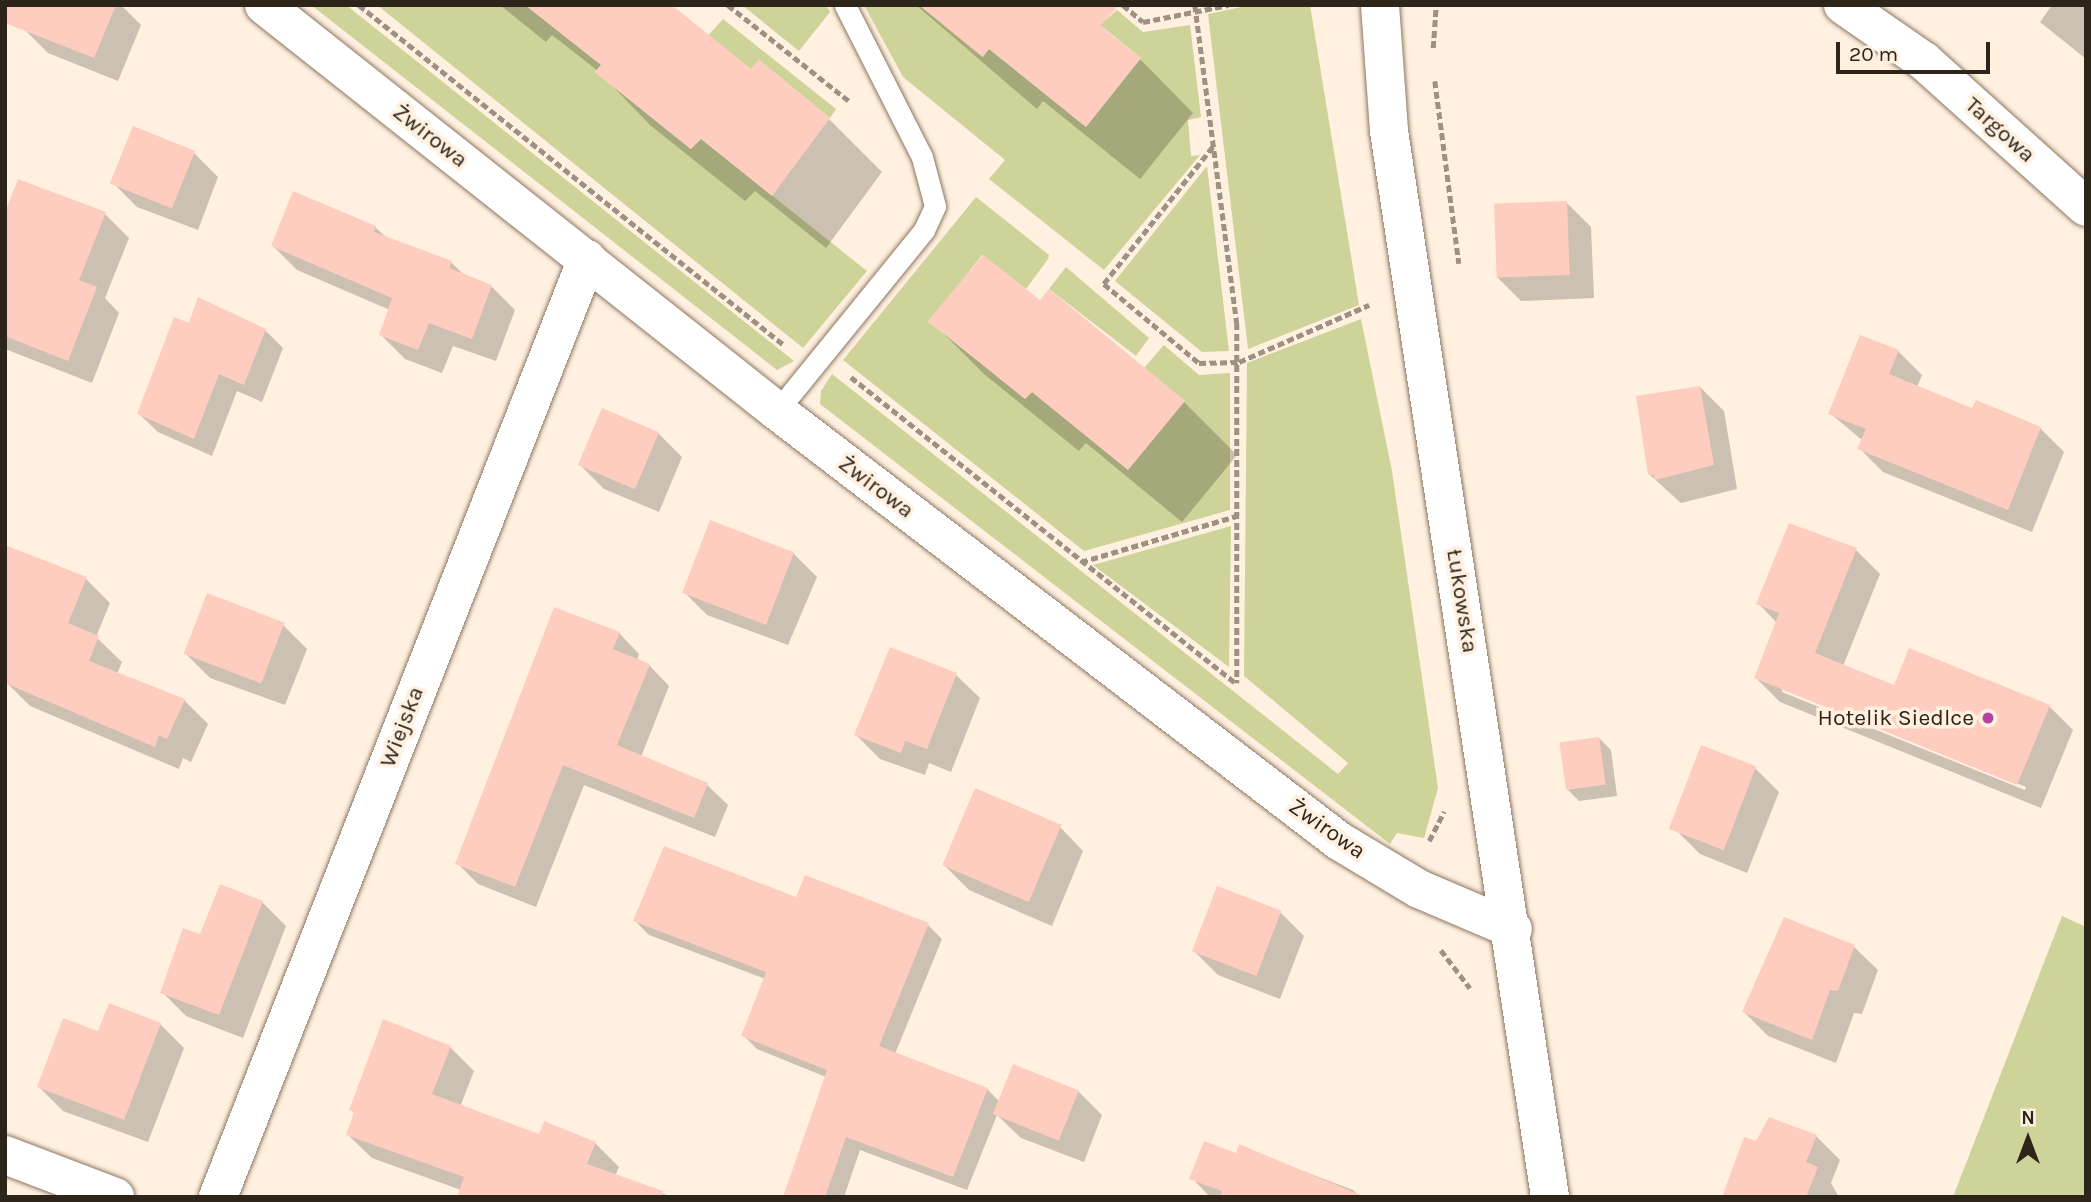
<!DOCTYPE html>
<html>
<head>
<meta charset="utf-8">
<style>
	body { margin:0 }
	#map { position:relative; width:2091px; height:1202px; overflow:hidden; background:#fff0e0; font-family:Karla,sans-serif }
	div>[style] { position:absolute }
	.green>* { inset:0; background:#ced399 }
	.shadow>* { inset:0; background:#0003 }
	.building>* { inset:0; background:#ffcdbf; transform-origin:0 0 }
	.path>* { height:4.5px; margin-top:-2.25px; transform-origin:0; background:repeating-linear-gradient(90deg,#9d9184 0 7px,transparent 0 10.5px) }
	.roads { filter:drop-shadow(0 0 2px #8c765f) drop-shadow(0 0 2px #8c765f) }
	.service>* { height:21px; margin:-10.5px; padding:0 10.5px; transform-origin:10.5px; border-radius:10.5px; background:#fff }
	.minor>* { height:38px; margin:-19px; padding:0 19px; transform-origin:19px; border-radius:19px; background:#fff }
	.secondary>* { height:38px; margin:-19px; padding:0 19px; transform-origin:19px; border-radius:19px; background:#fff }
	.dots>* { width:19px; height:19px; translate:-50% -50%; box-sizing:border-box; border:4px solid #fff0e0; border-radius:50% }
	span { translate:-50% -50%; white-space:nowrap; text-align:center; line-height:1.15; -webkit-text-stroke:7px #fff0e0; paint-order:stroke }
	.street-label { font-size:23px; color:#2d241a }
	.poi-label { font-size:23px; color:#2d241a }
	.right { translate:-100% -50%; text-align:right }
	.frame { position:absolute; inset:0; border:7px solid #2d241a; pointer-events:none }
	.north { position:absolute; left:1993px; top:1104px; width:70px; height:70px; -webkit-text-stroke:5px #fff0e0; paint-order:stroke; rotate:0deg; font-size:19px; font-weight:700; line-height:28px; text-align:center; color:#2d241a }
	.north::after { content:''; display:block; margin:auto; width:24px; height:32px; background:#2d241a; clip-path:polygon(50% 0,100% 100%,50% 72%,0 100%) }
	.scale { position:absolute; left:1836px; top:42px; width:154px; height:32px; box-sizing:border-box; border:4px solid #2d241a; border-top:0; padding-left:9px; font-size:21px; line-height:24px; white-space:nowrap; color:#2d241a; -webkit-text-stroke:5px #fff0e0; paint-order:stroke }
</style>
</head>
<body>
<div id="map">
	<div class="green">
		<div style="clip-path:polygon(311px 5px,346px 5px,794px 361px,777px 370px)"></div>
		<div style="clip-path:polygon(377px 5px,525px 5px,601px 65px,595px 72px,690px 149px,701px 139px,867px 271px,803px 348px)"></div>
		<div style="clip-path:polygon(742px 5px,826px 5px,830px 12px,799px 51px)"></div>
		<div style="clip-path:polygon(864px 5px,919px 5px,982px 57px,989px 49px,1086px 127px,1141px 58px,1100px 25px,1103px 22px,1117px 10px,1143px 32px,1190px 25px,1201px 117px,1188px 120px,1191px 156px,1200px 155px,1104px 270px,989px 179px,1005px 160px,903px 77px)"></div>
		<div style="clip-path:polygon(1251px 5px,1310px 5px,1359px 305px,1248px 349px,1208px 14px)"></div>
		<div style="clip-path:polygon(723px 19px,836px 109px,830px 118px,759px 60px,742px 80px,699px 46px)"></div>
		<div style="clip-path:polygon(1207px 166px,1229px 351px,1202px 352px,1115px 281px)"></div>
		<div style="clip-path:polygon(976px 197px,1049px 255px,1048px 259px,1026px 289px,982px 255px,929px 322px,1025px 399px,1032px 392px,1128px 470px,1184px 401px,1144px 368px,1164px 345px,1199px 375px,1230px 373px,1230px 510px,1084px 551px,843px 360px)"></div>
		<div style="clip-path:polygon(1066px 267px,1149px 338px,1136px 356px,1049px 289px)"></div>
		<div style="clip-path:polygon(1361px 319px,1392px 471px,1438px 788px,1424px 838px,1397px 833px,1390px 844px,820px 404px,821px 391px,832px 374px,1338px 774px,1348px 763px,1244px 676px,1247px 363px)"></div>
		<div style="clip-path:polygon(1231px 526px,1229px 667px,1093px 565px)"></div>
		<div style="clip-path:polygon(2062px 916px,2086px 927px,2086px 1197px,1953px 1197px)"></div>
	</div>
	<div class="shadow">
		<div style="clip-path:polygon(34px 5px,121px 5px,141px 25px,118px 81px,48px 53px,24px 29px)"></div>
		<div style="clip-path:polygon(500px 5px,668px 5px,751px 72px,829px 119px,882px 172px,826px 248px,755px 191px,745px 201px,650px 125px,598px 71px,552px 35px,546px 42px)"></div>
		<div style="clip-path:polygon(916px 5px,1075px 5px,1140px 59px,1193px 113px,1140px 179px,1043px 101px,1037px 109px)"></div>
		<div style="clip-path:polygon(2052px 5px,2086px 5px,2086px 59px,2040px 22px)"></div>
		<div style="clip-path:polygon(134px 129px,194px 153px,218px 177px,198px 230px,137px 207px,113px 183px)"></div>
		<div style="clip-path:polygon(1567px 203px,1591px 227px,1594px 298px,1521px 301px,1497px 277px)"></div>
		<div style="clip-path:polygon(105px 214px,129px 238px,105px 298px,119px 313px,92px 383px,5px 349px,5px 217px)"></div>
		<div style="clip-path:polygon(375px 227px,388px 239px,451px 262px,465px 276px,491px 286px,515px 310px,496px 361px,453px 346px,442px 373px,405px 359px,381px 335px,390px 310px,297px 270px,273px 246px)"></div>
		<div style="clip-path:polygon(1040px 302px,1184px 402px,1237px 455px,1182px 522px,1086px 443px,1079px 451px,984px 374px,931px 321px)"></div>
		<div style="clip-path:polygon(190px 325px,265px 330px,283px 348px,262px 402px,237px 391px,212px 456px,158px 432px,139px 414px)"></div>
		<div style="clip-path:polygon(1898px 351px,1922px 375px,1917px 387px,1973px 411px,2040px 428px,2064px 452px,2032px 532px,1883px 472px,1859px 448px,1863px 441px,1830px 413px)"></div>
		<div style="clip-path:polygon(1700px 387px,1724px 411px,1737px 489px,1681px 503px,1650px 475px)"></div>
		<div style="clip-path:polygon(658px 433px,682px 457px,659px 512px,604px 489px,580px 465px)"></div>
		<div style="clip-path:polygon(evenodd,1856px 550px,1880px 574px,1843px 666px,1895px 687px,2049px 706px,2073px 730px,2041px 808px,1780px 702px,1756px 678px,1777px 623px,1758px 603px,1856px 550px,1782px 688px,2026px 787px,2025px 790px,1782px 692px,1782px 688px)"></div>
		<div style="clip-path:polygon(793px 553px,817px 577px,788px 645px,707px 615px,683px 591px)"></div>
		<div style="clip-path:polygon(86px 579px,110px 603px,96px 637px,122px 662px,117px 674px,184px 700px,208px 724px,191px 762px,183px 758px,179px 769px,30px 706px,6px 682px)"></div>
		<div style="clip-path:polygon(208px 596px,283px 625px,307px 649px,285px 705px,210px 678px,186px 654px)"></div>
		<div style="clip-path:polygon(619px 633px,639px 654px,637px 661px,649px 665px,669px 686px,641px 757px,707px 785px,728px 805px,715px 837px,584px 785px,536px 907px,478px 884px,457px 863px)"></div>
		<div style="clip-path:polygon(890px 650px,956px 675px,980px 698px,951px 772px,929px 763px,925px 775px,880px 759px,856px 735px)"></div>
		<div style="clip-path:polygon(1599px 738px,1611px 750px,1617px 796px,1579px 801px,1567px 789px)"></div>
		<div style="clip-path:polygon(1755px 768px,1779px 792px,1747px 873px,1700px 854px,1676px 830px)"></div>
		<div style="clip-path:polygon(1060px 827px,1083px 851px,1052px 926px,969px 890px,945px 866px)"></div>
		<div style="clip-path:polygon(797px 899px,928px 925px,942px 939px,895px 1054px,987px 1089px,1001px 1103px,1078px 1091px,1102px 1115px,1084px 1162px,1021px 1138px,997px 1115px,967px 1190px,860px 1150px,844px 1197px,823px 1197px,826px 1077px,757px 1049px,743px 1035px,765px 979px,649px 935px,635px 921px)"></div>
		<div style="clip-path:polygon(262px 902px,286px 926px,243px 1038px,186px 1016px,162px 992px,201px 936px)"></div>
		<div style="clip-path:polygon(1280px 912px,1304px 936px,1280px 999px,1218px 975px,1194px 951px)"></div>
		<div style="clip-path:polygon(1854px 947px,1878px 970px,1862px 1014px,1854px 1013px,1836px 1063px,1768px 1036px,1744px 1012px)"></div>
		<div style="clip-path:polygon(160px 1024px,184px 1048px,148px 1142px,63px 1111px,39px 1087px,99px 1033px)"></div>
		<div style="clip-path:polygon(450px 1047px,474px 1071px,460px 1107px,540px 1136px,595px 1143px,619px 1167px,615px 1176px,672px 1197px,459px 1197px,461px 1190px,372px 1158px,348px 1135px,355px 1114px,351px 1110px)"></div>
		<div style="clip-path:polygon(1816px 1136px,1840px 1160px,1831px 1183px,1839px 1197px,1726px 1197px,1757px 1143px)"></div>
		<div style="clip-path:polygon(1240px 1147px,1353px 1190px,1360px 1197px,1210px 1197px,1192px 1178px,1237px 1155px)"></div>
	</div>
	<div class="building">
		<div style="clip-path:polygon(5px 5px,116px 5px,94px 58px,5px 23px)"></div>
		<div style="clip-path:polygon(525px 5px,672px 5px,751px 69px,759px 60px,830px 118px,772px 196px,701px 139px,691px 149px,595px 72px,601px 65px)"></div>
		<div style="clip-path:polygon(919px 5px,1119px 5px,1100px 26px,1141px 58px,1086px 127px,989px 49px,983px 57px)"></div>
		<div style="left:133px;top:126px;width:67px;height:62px;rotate:22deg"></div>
		<div style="clip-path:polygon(18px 179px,106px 212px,79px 280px,97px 287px,68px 361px,5px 336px,5px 212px)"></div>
		<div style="clip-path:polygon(293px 191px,376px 226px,374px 232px,452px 261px,449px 268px,492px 285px,472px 339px,429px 323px,418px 350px,379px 335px,392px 298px,271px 246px)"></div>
		<div style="left:1567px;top:201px;width:74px;height:73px;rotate:88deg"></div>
		<div style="clip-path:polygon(983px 255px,1040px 300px,1049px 289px,1185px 401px,1128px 470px,1032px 392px,1025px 399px,928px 321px)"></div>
		<div style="clip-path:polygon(198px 297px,266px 329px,244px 385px,219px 374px,194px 439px,137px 414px,174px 317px,189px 323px)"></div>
		<div style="clip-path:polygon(1860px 335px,1899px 350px,1889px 374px,1972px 408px,1976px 400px,2041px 427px,2008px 510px,1857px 449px,1866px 429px,1828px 414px)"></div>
		<div style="clip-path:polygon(1700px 386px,1714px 465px,1655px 480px,1654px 475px,1648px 475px,1636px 396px)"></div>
		<div style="left:602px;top:408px;width:62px;height:62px;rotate:23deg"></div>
		<div style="left:710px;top:520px;width:90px;height:78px;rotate:21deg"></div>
		<div style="clip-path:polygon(1789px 523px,1857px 548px,1815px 653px,1894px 685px,1909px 648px,2050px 705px,2017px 785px,1754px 678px,1779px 613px,1756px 604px)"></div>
		<div style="clip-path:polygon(5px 545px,87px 577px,68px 623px,99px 636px,89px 661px,185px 699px,167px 739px,159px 735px,155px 747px,5px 683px)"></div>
		<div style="left:207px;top:593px;width:83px;height:65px;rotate:21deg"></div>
		<div style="clip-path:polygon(554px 607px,620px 632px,613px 649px,650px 664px,617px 745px,708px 783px,694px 818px,563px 765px,515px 887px,455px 864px)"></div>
		<div style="clip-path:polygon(890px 647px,957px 673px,927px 749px,905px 741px,901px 753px,854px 735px)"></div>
		<div style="left:1599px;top:737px;width:48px;height:40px;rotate:82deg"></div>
		<div style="left:1701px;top:745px;width:59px;height:90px;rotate:21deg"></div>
		<div style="left:975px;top:788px;width:94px;height:84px;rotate:23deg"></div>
		<div style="clip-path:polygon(664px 846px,796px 897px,805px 875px,929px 923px,879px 1046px,988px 1088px,953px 1177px,846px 1137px,825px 1197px,783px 1197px,827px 1070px,741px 1036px,766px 972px,633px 921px)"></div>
		<div style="clip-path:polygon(220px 884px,263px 901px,219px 1015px,160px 993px,183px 928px,200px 934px)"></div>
		<div style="left:1217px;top:886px;width:69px;height:70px;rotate:21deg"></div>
		<div style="clip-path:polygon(1784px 917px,1855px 945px,1838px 991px,1830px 990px,1812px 1040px,1742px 1012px)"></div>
		<div style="clip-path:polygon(109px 1003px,161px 1023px,124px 1120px,37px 1087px,63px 1018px,98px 1031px)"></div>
		<div style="clip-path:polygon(383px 1019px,451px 1046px,432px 1094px,539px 1134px,544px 1121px,596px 1142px,587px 1164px,663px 1191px,662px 1197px,457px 1197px,464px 1177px,346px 1135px,354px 1112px,349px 1110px)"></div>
		<div style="left:1013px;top:1064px;width:71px;height:54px;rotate:22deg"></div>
		<div style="clip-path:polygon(1769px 1117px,1817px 1135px,1806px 1162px,1818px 1167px,1806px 1197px,1722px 1197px,1744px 1137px,1756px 1141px)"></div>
		<div style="clip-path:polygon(1204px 1141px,1236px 1153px,1239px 1144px,1365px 1197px,1220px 1197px,1222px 1191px,1189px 1179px)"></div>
	</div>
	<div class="path">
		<div style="left:359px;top:5px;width:544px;rotate:38.66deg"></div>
		<div style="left:728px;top:5px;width:154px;rotate:38.4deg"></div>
		<div style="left:1123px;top:5px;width:26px;rotate:40deg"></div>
		<div style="left:1143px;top:22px;width:87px;rotate:-11.3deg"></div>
		<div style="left:1195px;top:5px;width:321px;rotate:82.5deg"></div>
		<div style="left:1237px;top:323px;width:360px;rotate:90deg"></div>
		<div style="left:1433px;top:48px;width:43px;rotate:-86deg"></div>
		<div style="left:1435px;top:81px;width:184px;rotate:82.5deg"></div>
		<div style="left:1213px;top:147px;width:175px;rotate:128.5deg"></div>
		<div style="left:1104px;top:284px;width:124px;rotate:39.7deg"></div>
		<div style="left:1199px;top:363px;width:40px;rotate:-1.4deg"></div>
		<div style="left:1239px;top:362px;width:142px;rotate:-23.7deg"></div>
		<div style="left:851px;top:377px;width:492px;rotate:38.5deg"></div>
		<div style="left:1081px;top:562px;width:162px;rotate:-16.5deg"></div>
		<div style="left:1429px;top:841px;width:33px;rotate:-63deg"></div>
		<div style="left:1441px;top:950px;width:48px;rotate:52.7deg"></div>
	</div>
	<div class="roads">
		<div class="service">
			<div style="left:777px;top:411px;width:233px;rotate:-50.9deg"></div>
			<div style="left:924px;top:230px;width:26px;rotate:-65deg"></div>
			<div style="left:935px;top:206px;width:51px;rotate:-104.9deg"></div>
			<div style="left:922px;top:157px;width:170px;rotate:-116.9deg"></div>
		</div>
		<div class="minor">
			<div style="left:264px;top:5px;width:654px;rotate:38.36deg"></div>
			<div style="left:777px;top:411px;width:708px;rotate:37.42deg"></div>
			<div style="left:1339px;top:841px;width:93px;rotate:31deg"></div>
			<div style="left:1419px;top:889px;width:102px;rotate:23.1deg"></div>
			<div style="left:1843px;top:5px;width:98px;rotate:34.7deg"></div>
			<div style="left:1924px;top:61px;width:218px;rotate:42deg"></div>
			<div style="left:5px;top:1155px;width:118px;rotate:20.9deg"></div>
			<div style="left:218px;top:1197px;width:1008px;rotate:-68.53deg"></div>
		</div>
		<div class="secondary">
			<div style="left:1380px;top:5px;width:126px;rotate:85.9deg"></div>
			<div style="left:1389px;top:131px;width:1078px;rotate:81.41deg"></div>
		</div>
	</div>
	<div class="dots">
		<div style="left:1988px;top:718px;background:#b243a0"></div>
	</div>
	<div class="street-label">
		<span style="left:2000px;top:130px;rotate:42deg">Targowa</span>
		<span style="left:430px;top:136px;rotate:38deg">Żwirowa</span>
		<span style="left:876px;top:487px;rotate:37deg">Żwirowa</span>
		<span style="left:1462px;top:601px;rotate:81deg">Łukowska</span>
		<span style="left:402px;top:727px;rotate:-69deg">Wiejska</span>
		<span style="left:1327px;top:829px;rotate:35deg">Żwirowa</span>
	</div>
	<div class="poi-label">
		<span class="right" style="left:1974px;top:718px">Hotelik Siedlce</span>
	</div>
	<div class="frame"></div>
	<div class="north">N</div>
	<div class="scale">20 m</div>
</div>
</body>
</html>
